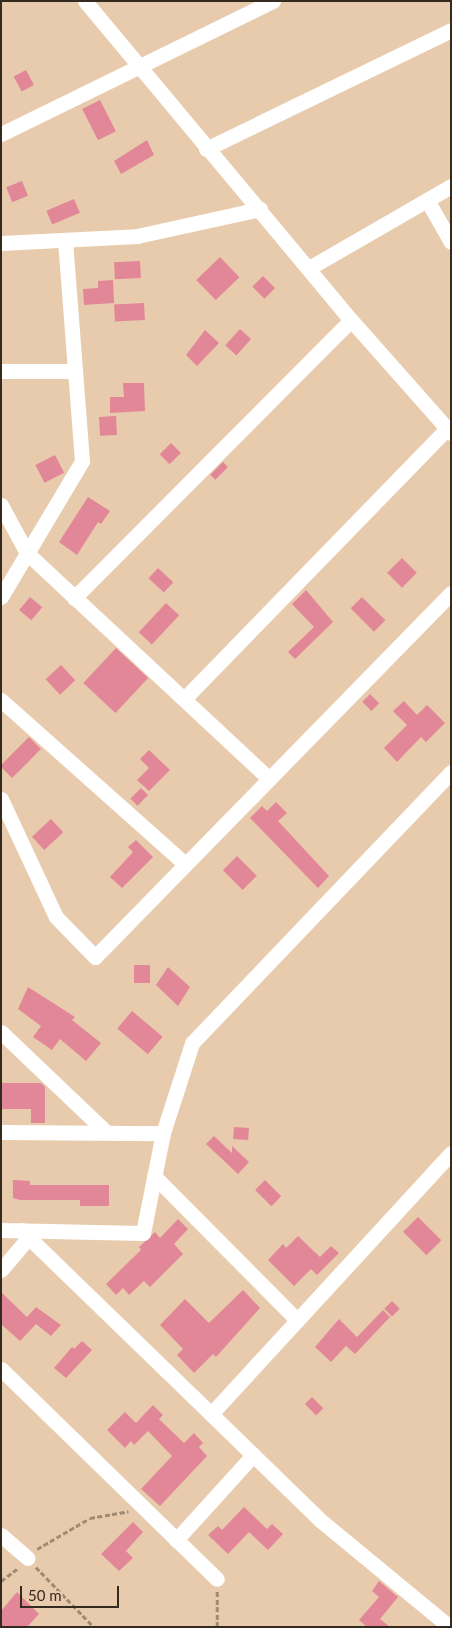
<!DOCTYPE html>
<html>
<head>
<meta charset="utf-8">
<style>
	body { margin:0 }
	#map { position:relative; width:452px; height:1628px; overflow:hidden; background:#e8cbad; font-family:Lato,sans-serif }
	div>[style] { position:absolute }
	.building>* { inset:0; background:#e28798; transform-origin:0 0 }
	.path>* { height:2.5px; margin-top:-1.25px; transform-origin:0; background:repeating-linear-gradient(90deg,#a18b75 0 5px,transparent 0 7.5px) }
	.minor>* { height:15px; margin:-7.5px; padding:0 7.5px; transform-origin:7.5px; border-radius:7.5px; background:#fff }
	span { translate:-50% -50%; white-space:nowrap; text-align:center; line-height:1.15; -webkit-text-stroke:5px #e8cbad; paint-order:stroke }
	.frame { position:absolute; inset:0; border:2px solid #352a1f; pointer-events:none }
	.scale { position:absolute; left:20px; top:1586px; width:99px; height:22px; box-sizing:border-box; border:2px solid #352a1f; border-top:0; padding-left:6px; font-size:15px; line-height:18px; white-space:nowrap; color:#352a1f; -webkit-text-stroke:4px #e8cbad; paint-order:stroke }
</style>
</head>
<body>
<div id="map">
	<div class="building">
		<div style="left:26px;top:70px;width:17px;height:14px;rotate:62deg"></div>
		<div style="left:100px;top:100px;width:35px;height:20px;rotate:63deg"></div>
		<div style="clip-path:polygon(147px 140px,154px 155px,121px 174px,114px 161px)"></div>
		<div style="left:22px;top:181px;width:16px;height:17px;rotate:68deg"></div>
		<div style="left:74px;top:199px;width:15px;height:30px;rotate:67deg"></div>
		<div style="left:220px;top:257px;width:28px;height:33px;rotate:46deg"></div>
		<div style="left:140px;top:261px;width:17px;height:26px;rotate:87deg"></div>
		<div style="left:263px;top:276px;width:17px;height:15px;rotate:45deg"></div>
		<div style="clip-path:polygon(113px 280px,114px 303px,84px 305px,83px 289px,98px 288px,98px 281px)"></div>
		<div style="left:144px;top:303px;width:17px;height:30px;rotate:87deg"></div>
		<div style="left:240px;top:329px;width:15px;height:22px;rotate:42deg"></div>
		<div style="clip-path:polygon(205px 330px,219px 343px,197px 366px,186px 355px)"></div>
		<div style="clip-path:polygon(123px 383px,144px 383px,145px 411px,110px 413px,110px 397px,124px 397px)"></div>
		<div style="left:116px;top:416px;width:19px;height:17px;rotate:87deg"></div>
		<div style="left:171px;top:443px;width:14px;height:16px;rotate:45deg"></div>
		<div style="left:55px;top:455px;width:20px;height:22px;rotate:63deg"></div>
		<div style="left:223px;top:462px;width:7px;height:18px;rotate:45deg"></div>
		<div style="clip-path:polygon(88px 497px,110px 511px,101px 524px,98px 522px,77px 555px,59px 542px)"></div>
		<div style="left:402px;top:558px;width:21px;height:21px;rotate:45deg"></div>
		<div style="left:158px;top:568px;width:21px;height:14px;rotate:43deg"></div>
		<div style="clip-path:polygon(306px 590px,333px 622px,295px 659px,288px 652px,314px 627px,292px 604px)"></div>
		<div style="left:30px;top:597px;width:16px;height:17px;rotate:40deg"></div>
		<div style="left:362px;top:597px;width:33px;height:16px;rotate:45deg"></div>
		<div style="left:166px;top:603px;width:18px;height:40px;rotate:43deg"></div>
		<div style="left:116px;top:648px;width:44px;height:48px;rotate:43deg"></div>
		<div style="left:61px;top:665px;width:21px;height:21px;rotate:47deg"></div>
		<div style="left:370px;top:694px;width:13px;height:11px;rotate:45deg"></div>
		<div style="clip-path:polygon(404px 701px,417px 715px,427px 705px,445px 723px,426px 742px,421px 737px,397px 762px,384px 748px,407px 725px,393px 711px)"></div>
		<div style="left:29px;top:737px;width:17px;height:41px;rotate:45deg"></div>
		<div style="clip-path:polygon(149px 750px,170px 770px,149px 791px,137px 780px,149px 768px,140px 759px)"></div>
		<div style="left:141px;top:788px;width:10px;height:15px;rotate:45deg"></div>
		<div style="clip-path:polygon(276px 802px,287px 813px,278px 821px,329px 876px,318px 888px,250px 818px,262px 806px,267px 811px)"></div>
		<div style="left:51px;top:819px;width:18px;height:26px;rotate:47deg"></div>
		<div style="clip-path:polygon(136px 840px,153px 857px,122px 888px,110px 877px,133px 852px,128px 847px)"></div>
		<div style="left:237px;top:856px;width:28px;height:20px;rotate:45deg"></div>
		<div style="left:134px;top:965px;width:16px;height:18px"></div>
		<div style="clip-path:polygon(168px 967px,190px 987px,178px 1006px,156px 985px)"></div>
		<div style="clip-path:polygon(28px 987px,75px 1017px,72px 1020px,101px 1043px,86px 1061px,60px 1039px,52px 1050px,33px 1037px,41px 1026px,18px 1009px)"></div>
		<div style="left:132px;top:1011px;width:40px;height:23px;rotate:40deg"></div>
		<div style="clip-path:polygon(1px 1083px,41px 1083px,45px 1087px,45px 1123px,31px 1123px,31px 1109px,2px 1109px)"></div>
		<div style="left:234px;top:1127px;width:15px;height:12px;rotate:4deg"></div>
		<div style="clip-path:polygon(214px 1136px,232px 1153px,232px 1146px,249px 1162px,238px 1174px,206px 1144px)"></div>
		<div style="clip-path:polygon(13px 1180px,30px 1181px,30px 1185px,109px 1185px,109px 1206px,80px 1206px,80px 1200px,20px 1200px,13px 1198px)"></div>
		<div style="left:265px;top:1180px;width:23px;height:14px;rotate:45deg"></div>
		<div style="left:418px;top:1217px;width:33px;height:21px;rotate:45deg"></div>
		<div style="clip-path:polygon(178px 1219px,188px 1229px,174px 1244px,183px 1254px,150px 1287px,144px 1281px,129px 1295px,123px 1288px,116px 1295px,106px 1284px,141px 1250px,139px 1247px,155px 1232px,160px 1238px)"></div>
		<div style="clip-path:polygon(298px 1236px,320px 1257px,331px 1246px,339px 1253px,317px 1275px,311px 1269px,294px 1286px,268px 1260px,283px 1244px,286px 1248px)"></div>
		<div style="clip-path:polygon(243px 1290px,260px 1308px,216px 1357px,213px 1354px,194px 1373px,177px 1355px,183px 1349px,160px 1325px,185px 1299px,209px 1323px)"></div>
		<div style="clip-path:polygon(1px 1292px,27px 1317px,36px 1307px,61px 1325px,51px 1336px,36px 1324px,20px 1341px,1px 1324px)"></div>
		<div style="left:392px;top:1301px;width:11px;height:11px;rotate:45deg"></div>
		<div style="clip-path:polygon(383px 1310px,390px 1317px,355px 1354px,346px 1346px,331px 1362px,315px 1347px,339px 1319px,357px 1337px)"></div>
		<div style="clip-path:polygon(82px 1341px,92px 1350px,66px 1378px,54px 1368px,72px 1347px,74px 1349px)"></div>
		<div style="left:312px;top:1397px;width:16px;height:10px;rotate:45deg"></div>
		<div style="clip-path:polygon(153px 1405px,163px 1415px,159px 1419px,184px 1443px,194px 1433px,203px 1443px,199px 1447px,207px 1456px,160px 1506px,141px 1489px,172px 1456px,148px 1431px,134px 1445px,131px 1441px,125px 1448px,107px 1430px,125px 1412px,136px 1423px)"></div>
		<div style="clip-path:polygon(244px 1507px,267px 1529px,272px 1524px,283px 1534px,268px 1550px,249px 1532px,228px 1554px,208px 1535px,218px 1526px,222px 1530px)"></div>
		<div style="clip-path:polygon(133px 1522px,143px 1532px,126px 1551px,133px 1558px,119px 1571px,101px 1554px)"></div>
		<div style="clip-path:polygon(379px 1581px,398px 1597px,380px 1619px,390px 1627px,367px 1627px,359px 1620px,379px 1597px,372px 1591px)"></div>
		<div style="clip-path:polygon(17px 1592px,39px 1614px,27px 1627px,1px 1627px,1px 1611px)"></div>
	</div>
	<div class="path">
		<div style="left:37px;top:1549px;width:61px;rotate:-30.3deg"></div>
		<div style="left:90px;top:1518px;width:39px;rotate:-10deg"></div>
		<div style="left:36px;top:1567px;width:83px;rotate:46deg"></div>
		<div style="left:1px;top:1581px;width:21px;rotate:-37deg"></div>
		<div style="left:217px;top:1627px;width:36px;rotate:-90deg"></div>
	</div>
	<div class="minor">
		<div style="left:85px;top:1px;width:415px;rotate:50.2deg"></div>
		<div style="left:351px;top:320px;width:151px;rotate:48.5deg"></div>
		<div style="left:1px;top:134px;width:303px;rotate:-26.1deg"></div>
		<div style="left:206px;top:149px;width:272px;rotate:-25.9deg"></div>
		<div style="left:427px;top:200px;width:48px;rotate:60.3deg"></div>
		<div style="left:1px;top:243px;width:136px;rotate:-2.9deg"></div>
		<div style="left:137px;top:236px;width:126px;rotate:-12.4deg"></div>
		<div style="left:309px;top:268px;width:164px;rotate:-30deg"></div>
		<div style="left:1px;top:371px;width:74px"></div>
		<div style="left:1px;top:505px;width:55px;rotate:61.6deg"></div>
		<div style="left:27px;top:553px;width:331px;rotate:43deg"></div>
		<div style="left:1px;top:597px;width:158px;rotate:-59.2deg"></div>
		<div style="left:82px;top:461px;width:221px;rotate:-94.4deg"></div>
		<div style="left:74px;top:598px;width:392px;rotate:-45.1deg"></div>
		<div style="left:184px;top:699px;width:377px;rotate:-45.8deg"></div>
		<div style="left:1px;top:700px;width:246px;rotate:41.7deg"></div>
		<div style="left:1px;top:799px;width:130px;rotate:65deg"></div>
		<div style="left:56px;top:917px;width:56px;rotate:45.7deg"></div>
		<div style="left:95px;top:957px;width:509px;rotate:-45.64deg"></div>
		<div style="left:1px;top:1032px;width:145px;rotate:43.6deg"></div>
		<div style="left:1px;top:1132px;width:162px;rotate:0.4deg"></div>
		<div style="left:154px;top:1176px;width:203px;rotate:45.2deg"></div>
		<div style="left:1px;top:1230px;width:142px;rotate:1.2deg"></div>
		<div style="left:143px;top:1233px;width:102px;rotate:-78.7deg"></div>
		<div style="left:163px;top:1133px;width:95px;rotate:-72.1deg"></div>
		<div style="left:192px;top:1043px;width:375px;rotate:-46.3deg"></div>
		<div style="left:21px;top:1230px;width:264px;rotate:44.1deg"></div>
		<div style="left:211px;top:1414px;width:355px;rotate:-47.4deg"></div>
		<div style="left:1px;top:1270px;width:43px;rotate:-49.7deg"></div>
		<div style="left:1px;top:1369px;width:301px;rotate:44.2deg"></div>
		<div style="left:211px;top:1414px;width:152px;rotate:44.2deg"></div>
		<div style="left:320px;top:1520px;width:168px;rotate:39.5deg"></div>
		<div style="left:1px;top:1535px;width:35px;rotate:41deg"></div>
		<div style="left:176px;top:1540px;width:115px;rotate:-47.8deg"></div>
	</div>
	<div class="frame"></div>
	<div class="scale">50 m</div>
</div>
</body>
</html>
